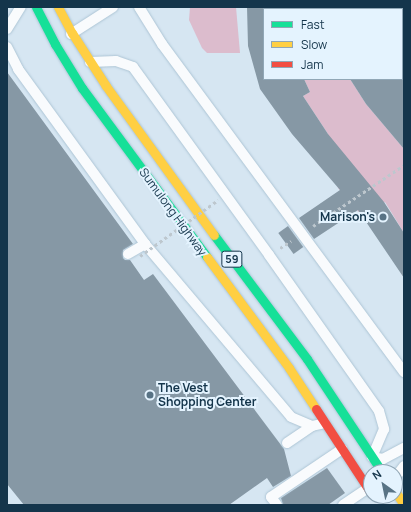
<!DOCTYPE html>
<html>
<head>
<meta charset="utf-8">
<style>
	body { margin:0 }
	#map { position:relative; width:411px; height:512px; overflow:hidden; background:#d6e6f2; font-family:Manrope,sans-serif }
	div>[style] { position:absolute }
	.green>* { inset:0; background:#dcbccd }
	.building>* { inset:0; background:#8698a5; transform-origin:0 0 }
	.path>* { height:2.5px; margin-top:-1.25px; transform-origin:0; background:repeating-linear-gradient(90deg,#bdc7ce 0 3px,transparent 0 6px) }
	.roads { filter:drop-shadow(0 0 1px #adc5d5) drop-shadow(0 0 1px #adc5d5) }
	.lane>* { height:10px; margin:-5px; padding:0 5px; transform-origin:5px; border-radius:5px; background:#f9fbfd }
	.fast>* { height:9px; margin:-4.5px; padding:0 4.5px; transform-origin:4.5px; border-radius:4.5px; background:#16e098 }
	.slow>* { height:9px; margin:-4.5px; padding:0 4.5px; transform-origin:4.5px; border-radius:4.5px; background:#ffcf43 }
	.jam>* { height:9px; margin:-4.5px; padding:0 4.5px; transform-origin:4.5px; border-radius:4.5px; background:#f24e42 }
	.path-bridge>* { height:2.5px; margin-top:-1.25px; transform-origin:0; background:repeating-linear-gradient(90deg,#bdc7ce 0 3px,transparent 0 6px) }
	.dots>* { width:11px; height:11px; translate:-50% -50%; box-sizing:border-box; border:2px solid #e4f3fe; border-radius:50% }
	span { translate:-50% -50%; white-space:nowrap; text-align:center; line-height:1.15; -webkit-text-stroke:4px #e4f3fe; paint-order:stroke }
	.shield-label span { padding:1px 3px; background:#e4f3fe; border:1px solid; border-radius:3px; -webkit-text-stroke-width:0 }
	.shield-label { font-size:11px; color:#14354b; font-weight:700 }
	.street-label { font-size:12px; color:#14354b }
	.poi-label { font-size:12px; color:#14354b; font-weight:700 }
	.right { translate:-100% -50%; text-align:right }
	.left { translate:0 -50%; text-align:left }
	.frame { position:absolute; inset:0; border:8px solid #14354b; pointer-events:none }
	.legend { position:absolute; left:263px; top:8px; width:140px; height:72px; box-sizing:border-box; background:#e4f3fe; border:1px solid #91a7b6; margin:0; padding:5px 7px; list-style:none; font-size:12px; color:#14354b }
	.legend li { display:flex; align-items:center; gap:8px; height:20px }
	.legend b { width:20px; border:1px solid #91a7b6 }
	.north { position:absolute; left:363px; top:464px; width:40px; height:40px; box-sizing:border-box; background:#e4f3fe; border:1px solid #91a7b6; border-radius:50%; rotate:327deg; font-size:11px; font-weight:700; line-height:16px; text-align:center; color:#14354b }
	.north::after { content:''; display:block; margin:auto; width:14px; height:18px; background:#587385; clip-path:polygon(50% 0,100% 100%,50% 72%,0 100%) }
</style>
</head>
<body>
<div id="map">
	<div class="green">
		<div style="clip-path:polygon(190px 7px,236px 7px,240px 53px,207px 53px,202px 48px,189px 20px)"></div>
		<div style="clip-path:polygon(304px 79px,350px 79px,366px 104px,404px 149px,404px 233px,385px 202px,363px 217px,338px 188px,328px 134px,303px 96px,310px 92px)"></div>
	</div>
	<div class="building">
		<div style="clip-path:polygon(247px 7px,264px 7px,264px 79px,304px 79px,310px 92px,303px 96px,328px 134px,384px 202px,404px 233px,404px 278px,358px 210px,314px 239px,299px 218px,340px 190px,292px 134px,260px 89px,248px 46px)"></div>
		<div style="clip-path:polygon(7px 72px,133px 244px,123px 250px,123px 258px,125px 260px,130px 260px,144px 280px,153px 274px,284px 449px,291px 476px,273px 487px,267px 478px,229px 505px,24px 505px,7px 484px)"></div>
		<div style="clip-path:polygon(350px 79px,404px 79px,404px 149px,366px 104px)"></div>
		<div style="left:288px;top:226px;width:26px;height:12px;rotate:54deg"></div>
		<div style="clip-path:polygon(327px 468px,345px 493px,328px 505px,283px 505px,281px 498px)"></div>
	</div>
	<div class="path">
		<div style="left:313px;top:226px;width:110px;rotate:-33.8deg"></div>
		<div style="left:280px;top:248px;width:13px;rotate:-32deg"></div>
	</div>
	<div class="roads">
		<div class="lane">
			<div style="left:139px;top:7px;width:44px;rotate:58.1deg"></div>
			<div style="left:162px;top:44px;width:408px;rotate:53.6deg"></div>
			<div style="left:7px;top:29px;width:26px;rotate:-58deg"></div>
			<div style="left:71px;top:34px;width:50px;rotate:-32.7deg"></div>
			<div style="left:7px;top:47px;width:25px;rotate:63deg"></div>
			<div style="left:18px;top:69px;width:216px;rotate:54deg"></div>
			<div style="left:145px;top:244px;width:226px;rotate:49.8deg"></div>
			<div style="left:291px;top:417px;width:23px;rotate:23deg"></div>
			<div style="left:312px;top:426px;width:13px;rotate:-13deg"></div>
			<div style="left:90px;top:62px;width:26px;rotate:-2deg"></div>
			<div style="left:116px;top:61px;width:18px;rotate:19deg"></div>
			<div style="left:133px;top:67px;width:232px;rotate:54.1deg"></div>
			<div style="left:269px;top:255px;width:191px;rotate:54.8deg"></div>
			<div style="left:379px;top:411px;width:19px;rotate:74deg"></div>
			<div style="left:384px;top:429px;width:30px;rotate:113deg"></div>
			<div style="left:372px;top:457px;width:11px;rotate:10deg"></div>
			<div style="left:383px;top:459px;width:24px;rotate:-28deg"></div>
			<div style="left:128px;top:254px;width:20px;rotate:-30deg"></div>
			<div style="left:287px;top:443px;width:30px;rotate:-34deg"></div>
			<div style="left:395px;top:478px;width:15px;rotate:-53deg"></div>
			<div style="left:277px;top:505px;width:10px;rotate:-127deg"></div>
			<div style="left:271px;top:497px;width:86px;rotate:-34.1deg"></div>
			<div style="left:343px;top:505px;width:30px;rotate:-34deg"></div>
		</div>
		<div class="fast">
			<div style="left:36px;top:7px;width:42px;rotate:62.8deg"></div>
			<div style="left:55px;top:44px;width:52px;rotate:58.5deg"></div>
			<div style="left:82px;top:88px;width:210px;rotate:53.5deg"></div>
			<div style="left:214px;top:235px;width:155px;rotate:53.1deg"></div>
			<div style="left:307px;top:359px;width:136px;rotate:56.4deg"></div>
		</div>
		<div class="slow">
			<div style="left:58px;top:7px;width:30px;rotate:62deg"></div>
			<div style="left:72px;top:33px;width:63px;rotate:57.3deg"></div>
			<div style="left:106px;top:86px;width:184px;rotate:54.1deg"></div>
			<div style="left:207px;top:257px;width:138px;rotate:53.5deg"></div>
			<div style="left:289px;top:368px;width:49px;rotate:56.6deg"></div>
			<div style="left:395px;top:491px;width:17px;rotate:57deg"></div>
		</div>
		<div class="jam">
			<div style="left:316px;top:409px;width:100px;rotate:56.8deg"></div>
		</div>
	</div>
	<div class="path-bridge">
		<div style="left:140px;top:256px;width:96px;rotate:-35.7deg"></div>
	</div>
	<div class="dots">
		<div style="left:383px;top:217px;background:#587385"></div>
		<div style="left:150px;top:395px;background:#587385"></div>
	</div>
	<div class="shield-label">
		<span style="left:232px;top:259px">59</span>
	</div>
	<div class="street-label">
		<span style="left:173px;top:212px;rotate:54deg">Sumulong Highway</span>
	</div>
	<div class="poi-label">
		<span class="right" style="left:375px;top:217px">Marison's</span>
		<span class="left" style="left:158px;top:395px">The Vest<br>Shopping Center</span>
	</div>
	<div class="frame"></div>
	<ul class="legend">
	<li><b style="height:5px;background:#16e098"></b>Fast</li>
	<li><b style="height:5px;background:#ffcf43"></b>Slow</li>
	<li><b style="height:5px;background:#f24e42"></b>Jam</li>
	</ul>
	<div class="north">N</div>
</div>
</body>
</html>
